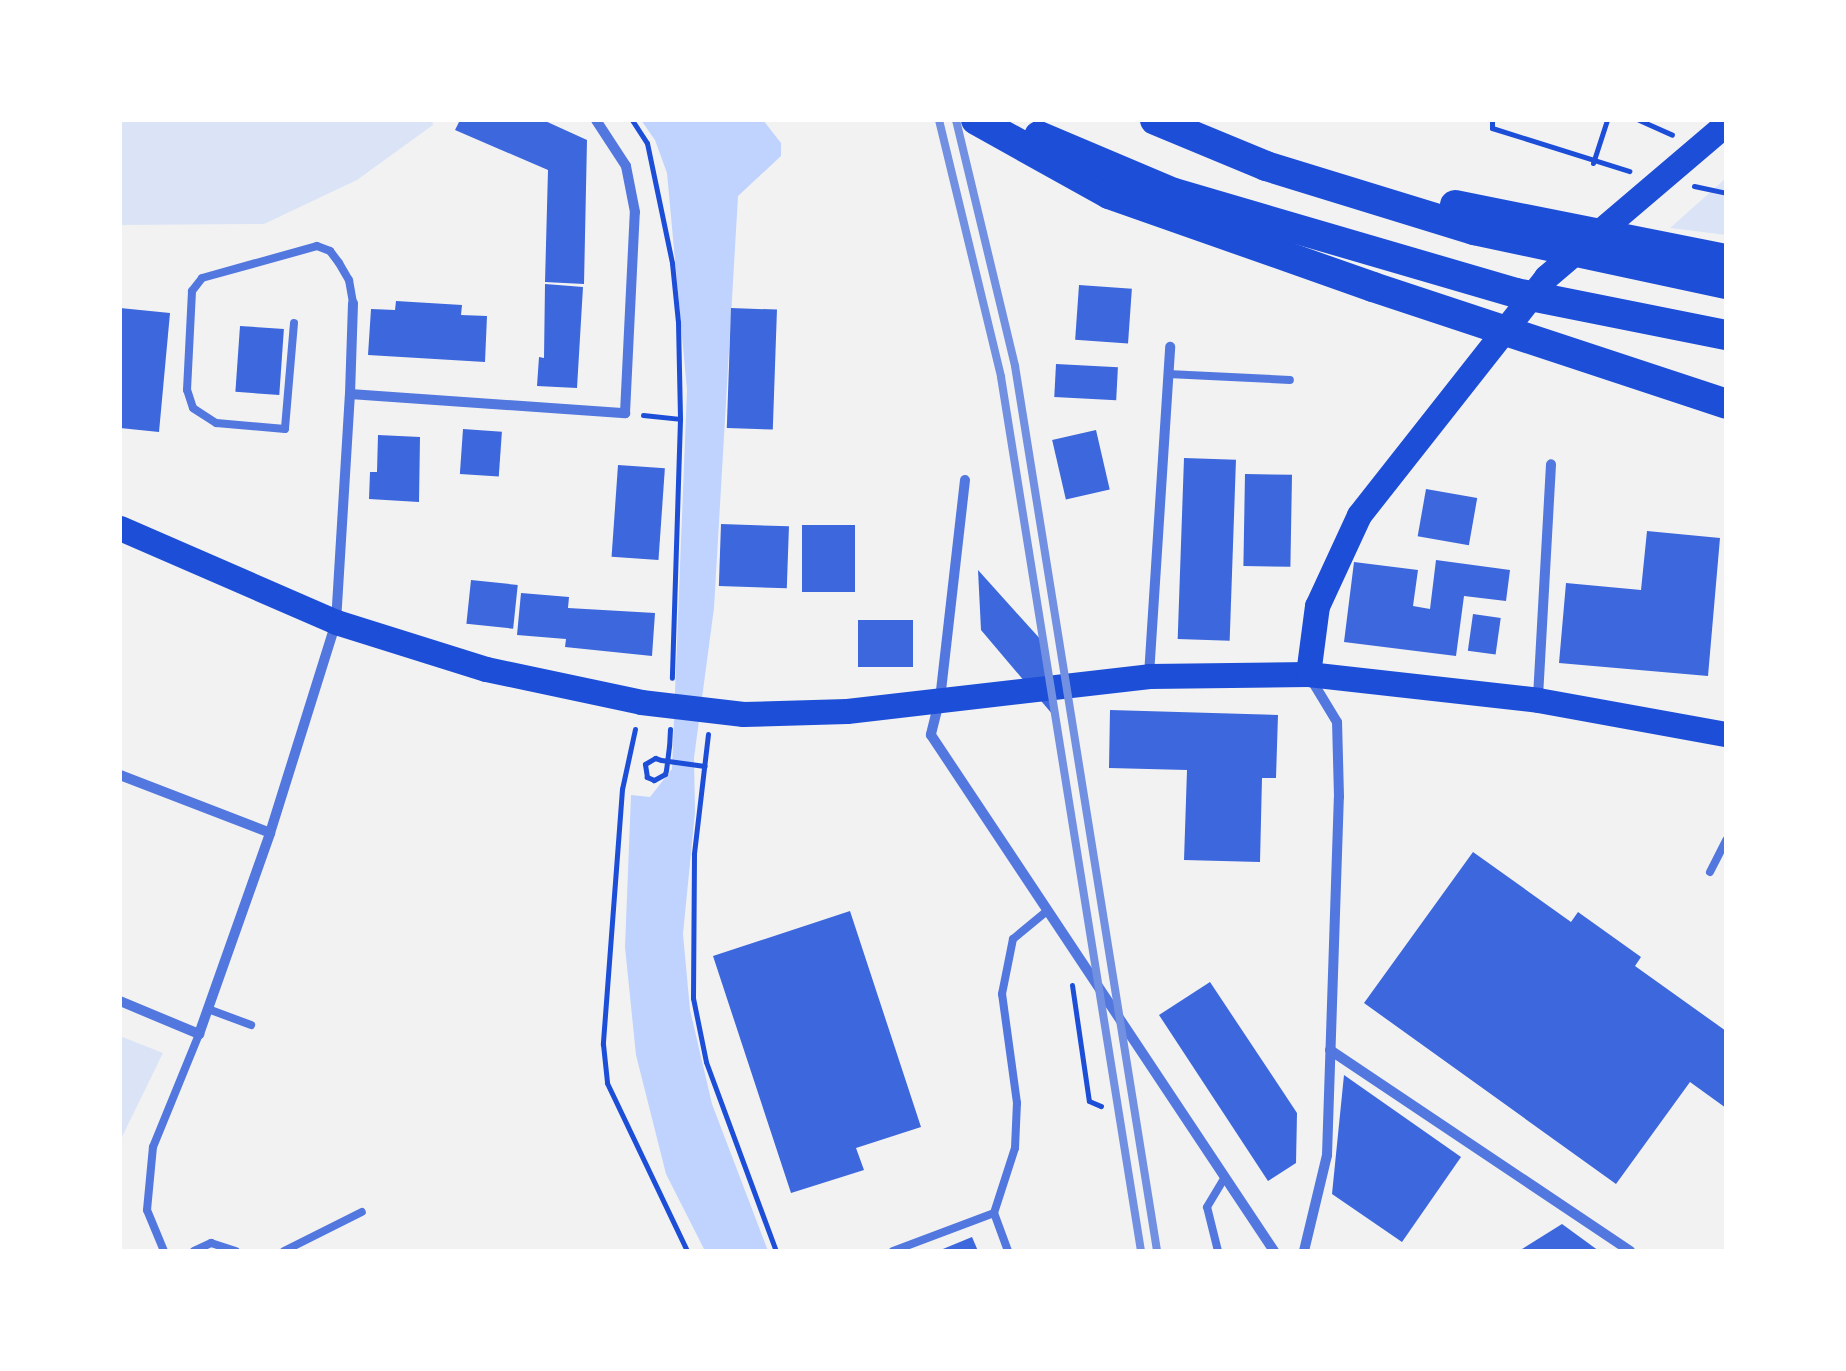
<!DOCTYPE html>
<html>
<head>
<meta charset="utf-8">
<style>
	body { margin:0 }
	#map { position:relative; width:1846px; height:1371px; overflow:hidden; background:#f2f2f2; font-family:Lato,sans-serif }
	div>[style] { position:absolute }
	.green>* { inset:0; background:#dbe4f7 }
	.water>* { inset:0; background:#bfd3fe }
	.building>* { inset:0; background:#3d67dc; transform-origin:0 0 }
	.path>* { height:5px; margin:-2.5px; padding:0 2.5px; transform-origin:2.5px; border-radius:2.5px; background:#1d4ed8 }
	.service>* { height:8px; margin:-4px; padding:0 4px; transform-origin:4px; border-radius:4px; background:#5277de }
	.minor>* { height:10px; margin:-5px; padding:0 5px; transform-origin:5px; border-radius:5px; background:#5277de }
	.primary>* { height:25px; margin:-12.5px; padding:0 12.5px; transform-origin:12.5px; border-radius:12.5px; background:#1d4ed8 }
	.motorway>* { height:30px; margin:-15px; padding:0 15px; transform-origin:15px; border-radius:15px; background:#1d4ed8 }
	.rail>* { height:8px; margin:-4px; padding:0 4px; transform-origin:4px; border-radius:4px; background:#7290e2 }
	span { translate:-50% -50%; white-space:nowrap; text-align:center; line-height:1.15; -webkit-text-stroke:9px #fff; paint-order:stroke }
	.frame { position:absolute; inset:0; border:122px solid #fff; pointer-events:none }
</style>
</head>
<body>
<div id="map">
	<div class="green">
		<div style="clip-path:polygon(120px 120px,432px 120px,433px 125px,357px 180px,264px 224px,120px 225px)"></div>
		<div style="clip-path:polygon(1726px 178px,1726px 235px,1670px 228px)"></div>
		<div style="clip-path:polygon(120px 1036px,163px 1053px,120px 1141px)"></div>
	</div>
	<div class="water">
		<div style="clip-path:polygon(641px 120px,763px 120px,781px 143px,781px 156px,738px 196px,714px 608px,694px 758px,695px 812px,683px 934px,690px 1010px,712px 1104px,768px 1251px,705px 1251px,666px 1174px,636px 1055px,625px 947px,631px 795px,650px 797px,672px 769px,687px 390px,667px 173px,655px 140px)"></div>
	</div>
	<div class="building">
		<div style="clip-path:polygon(460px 120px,543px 120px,587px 140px,584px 284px,545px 282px,548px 170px,455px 130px)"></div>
		<div style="clip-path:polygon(545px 284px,583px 287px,577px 388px,537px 386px,539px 357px,544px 358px)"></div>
		<div style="left:1079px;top:285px;width:53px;height:55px;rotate:4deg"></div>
		<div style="clip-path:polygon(396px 301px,462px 305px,461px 315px,487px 316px,485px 362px,368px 355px,371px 309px,395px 310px)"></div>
		<div style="clip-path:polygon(120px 308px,170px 313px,159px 432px,120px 428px)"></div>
		<div style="left:731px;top:308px;width:46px;height:120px;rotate:2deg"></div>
		<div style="left:240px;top:326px;width:44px;height:66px;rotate:4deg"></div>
		<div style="left:1056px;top:364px;width:62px;height:33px;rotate:3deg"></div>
		<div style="left:463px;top:429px;width:39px;height:45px;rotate:4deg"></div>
		<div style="left:1096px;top:430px;width:61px;height:45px;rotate:77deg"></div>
		<div style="clip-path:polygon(378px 435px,420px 437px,419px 502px,369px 499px,370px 472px,377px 472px)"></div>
		<div style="left:1184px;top:458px;width:52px;height:181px;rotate:2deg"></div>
		<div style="left:618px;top:465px;width:47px;height:92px;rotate:4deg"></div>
		<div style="left:1245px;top:474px;width:47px;height:92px;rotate:1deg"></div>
		<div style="left:1426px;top:489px;width:52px;height:48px;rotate:10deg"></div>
		<div style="left:721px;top:524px;width:68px;height:62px;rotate:2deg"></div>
		<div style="left:802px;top:525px;width:53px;height:67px"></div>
		<div style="clip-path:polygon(1647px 531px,1720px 538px,1708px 676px,1559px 663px,1566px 583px,1641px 590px)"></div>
		<div style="clip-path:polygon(1436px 560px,1510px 570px,1506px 601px,1464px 596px,1456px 656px,1344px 642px,1354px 562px,1418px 570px,1413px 606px,1430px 609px)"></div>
		<div style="clip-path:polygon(978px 570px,1042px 641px,1053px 715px,981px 630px)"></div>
		<div style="left:471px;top:580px;width:47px;height:44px;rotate:6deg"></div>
		<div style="clip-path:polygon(521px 593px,569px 597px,568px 608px,655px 613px,652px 656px,565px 647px,566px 639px,517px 635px)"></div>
		<div style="left:1473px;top:614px;width:28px;height:37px;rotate:8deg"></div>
		<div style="left:858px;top:620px;width:55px;height:47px"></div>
		<div style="clip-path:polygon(1110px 710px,1278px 715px,1276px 778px,1262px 778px,1260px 862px,1184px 860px,1187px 770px,1109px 768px)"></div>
		<div style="clip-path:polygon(1473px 852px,1571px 922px,1578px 912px,1641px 957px,1635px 966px,1726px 1031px,1726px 1108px,1690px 1082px,1616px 1184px,1364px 1003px)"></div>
		<div style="clip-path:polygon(850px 911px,921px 1127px,856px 1148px,864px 1170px,791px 1193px,713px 956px)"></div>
		<div style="clip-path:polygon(1210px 982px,1297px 1113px,1296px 1163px,1268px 1181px,1159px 1015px)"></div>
		<div style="clip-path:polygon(1344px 1075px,1461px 1157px,1402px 1242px,1332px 1194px)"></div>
		<div style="clip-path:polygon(1562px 1224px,1599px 1251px,1519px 1251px)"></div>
		<div style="clip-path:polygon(972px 1237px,978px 1251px,938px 1251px)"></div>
	</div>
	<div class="path">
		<div style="left:632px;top:120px;width:27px;rotate:57deg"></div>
		<div style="left:647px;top:143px;width:123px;rotate:78.2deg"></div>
		<div style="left:672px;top:263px;width:59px;rotate:84.2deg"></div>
		<div style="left:678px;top:322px;width:97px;rotate:88.8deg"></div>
		<div style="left:680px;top:419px;width:259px;rotate:91.8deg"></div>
		<div style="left:1492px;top:120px;width:8px;rotate:90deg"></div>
		<div style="left:1492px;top:128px;width:144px;rotate:17.4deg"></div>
		<div style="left:1639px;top:120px;width:36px;rotate:24deg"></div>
		<div style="left:1593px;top:163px;width:45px;rotate:-72deg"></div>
		<div style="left:1694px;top:186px;width:33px;rotate:12deg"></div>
		<div style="left:643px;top:415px;width:37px;rotate:6deg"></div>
		<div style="left:635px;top:729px;width:61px;rotate:102.2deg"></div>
		<div style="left:622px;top:789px;width:256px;rotate:94.3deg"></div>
		<div style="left:603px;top:1044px;width:39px;rotate:84deg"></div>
		<div style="left:607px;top:1083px;width:186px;rotate:64.5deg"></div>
		<div style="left:670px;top:729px;width:17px;rotate:93deg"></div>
		<div style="left:669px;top:746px;width:24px;rotate:97deg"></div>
		<div style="left:666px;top:770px;width:4px;rotate:104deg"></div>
		<div style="left:665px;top:774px;width:13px;rotate:151deg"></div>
		<div style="left:654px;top:780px;width:8px;rotate:-157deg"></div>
		<div style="left:647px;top:777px;width:13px;rotate:-99deg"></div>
		<div style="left:645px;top:764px;width:12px;rotate:-31deg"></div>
		<div style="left:655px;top:758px;width:6px;rotate:18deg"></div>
		<div style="left:661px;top:760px;width:44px;rotate:7.8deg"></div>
		<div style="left:708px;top:734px;width:121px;rotate:96.7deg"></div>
		<div style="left:694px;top:854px;width:144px;rotate:90.4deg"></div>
		<div style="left:693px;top:998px;width:65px;rotate:78.5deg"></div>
		<div style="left:706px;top:1062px;width:202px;rotate:69.7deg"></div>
		<div style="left:1072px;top:985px;width:117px;rotate:81.7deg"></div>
		<div style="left:1089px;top:1101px;width:13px;rotate:23deg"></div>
	</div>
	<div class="service">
		<div style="left:294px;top:323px;width:106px;rotate:94.9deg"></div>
		<div style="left:285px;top:429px;width:69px;rotate:-175deg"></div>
		<div style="left:216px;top:423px;width:27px;rotate:-147deg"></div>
		<div style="left:193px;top:408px;width:19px;rotate:-108deg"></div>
		<div style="left:187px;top:390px;width:99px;rotate:-87.1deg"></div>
		<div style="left:192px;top:291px;width:16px;rotate:-52deg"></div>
		<div style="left:202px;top:278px;width:119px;rotate:-15.5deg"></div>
		<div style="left:317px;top:246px;width:14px;rotate:21deg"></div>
		<div style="left:330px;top:251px;width:15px;rotate:53deg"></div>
		<div style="left:339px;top:263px;width:20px;rotate:60deg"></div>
		<div style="left:349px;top:280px;width:23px;rotate:80deg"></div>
		<div style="left:1168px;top:374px;width:122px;rotate:2.8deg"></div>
		<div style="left:1710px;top:872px;width:36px;rotate:-63deg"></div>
		<div style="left:208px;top:1009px;width:46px;rotate:20.4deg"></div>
		<div style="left:164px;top:1251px;width:44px;rotate:-112.5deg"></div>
		<div style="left:147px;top:1210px;width:63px;rotate:-84.6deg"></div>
		<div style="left:153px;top:1147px;width:122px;rotate:-67.8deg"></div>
		<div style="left:194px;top:1251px;width:19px;rotate:-25deg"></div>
		<div style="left:211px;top:1243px;width:26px;rotate:18deg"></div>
		<div style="left:284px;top:1251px;width:87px;rotate:-26.6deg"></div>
		<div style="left:893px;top:1251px;width:108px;rotate:-20.6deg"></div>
		<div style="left:1008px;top:1251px;width:40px;rotate:-110.2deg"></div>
		<div style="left:994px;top:1213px;width:68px;rotate:-72.1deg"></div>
		<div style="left:1015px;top:1148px;width:45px;rotate:-87.5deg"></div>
		<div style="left:1017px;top:1103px;width:110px;rotate:-97.8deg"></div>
		<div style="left:1002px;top:994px;width:56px;rotate:-78.7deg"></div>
		<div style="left:1013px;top:939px;width:45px;rotate:-39.6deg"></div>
		<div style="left:1218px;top:1251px;width:45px;rotate:-104deg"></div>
		<div style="left:1207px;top:1207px;width:35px;rotate:-59deg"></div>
	</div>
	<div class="minor">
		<div style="left:350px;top:394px;width:91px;rotate:-88.1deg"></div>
		<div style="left:965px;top:480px;width:219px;rotate:96.5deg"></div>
		<div style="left:940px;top:698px;width:38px;rotate:104deg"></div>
		<div style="left:931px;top:735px;width:620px;rotate:56.39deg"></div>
		<div style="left:1149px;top:675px;width:329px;rotate:-86.3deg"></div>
		<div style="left:1538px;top:697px;width:233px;rotate:-86.8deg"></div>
		<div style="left:120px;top:775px;width:161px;rotate:21.1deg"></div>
		<div style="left:120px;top:1001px;width:86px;rotate:22.7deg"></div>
		<div style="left:199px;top:1034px;width:213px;rotate:-70.5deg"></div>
		<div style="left:270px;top:833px;width:221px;rotate:-72.6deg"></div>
		<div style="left:336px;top:622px;width:228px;rotate:-86.5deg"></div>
		<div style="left:350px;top:394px;width:276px;rotate:4deg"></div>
		<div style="left:625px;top:413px;width:201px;rotate:-87.2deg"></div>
		<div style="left:635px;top:212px;width:47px;rotate:-101.1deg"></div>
		<div style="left:626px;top:166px;width:55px;rotate:-123.1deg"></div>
		<div style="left:1330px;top:1050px;width:361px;rotate:33.8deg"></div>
		<div style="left:1304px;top:1251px;width:99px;rotate:-76.5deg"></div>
		<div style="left:1327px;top:1155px;width:358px;rotate:-88.1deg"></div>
		<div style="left:1339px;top:797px;width:75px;rotate:-91.5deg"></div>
		<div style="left:1337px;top:722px;width:50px;rotate:-121.2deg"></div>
	</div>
	<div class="primary">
		<div style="left:120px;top:528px;width:236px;rotate:23.5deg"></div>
		<div style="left:336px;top:622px;width:157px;rotate:17.4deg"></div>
		<div style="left:486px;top:669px;width:158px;rotate:12deg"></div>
		<div style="left:641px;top:702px;width:103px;rotate:6.7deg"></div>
		<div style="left:743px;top:714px;width:104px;rotate:-1.7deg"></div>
		<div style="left:847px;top:711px;width:304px;rotate:-6.6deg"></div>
		<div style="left:1149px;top:676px;width:159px;rotate:-0.7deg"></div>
		<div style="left:1308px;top:674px;width:231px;rotate:6.4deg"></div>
		<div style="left:1538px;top:700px;width:191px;rotate:10.3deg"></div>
		<div style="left:1308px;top:674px;width:69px;rotate:-82.5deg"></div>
		<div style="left:1317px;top:606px;width:100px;rotate:-65.2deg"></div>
		<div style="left:1359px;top:515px;width:303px;rotate:-51.8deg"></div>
		<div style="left:1546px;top:277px;width:236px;rotate:-40.4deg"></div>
	</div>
	<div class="motorway">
		<div style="left:976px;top:120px;width:152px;rotate:29.1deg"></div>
		<div style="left:1109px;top:194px;width:280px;rotate:19.4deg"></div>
		<div style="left:1373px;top:287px;width:372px;rotate:18.3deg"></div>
		<div style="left:1155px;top:120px;width:120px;rotate:22.5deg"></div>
		<div style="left:1266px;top:166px;width:218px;rotate:17.1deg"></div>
		<div style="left:1474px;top:230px;width:258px;rotate:12.1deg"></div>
		<div style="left:1039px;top:136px;width:147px;rotate:22.9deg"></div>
		<div style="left:1174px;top:193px;width:356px;rotate:16.3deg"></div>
		<div style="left:1516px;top:293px;width:214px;rotate:11.3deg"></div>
		<div style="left:1455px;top:205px;width:276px;rotate:11.3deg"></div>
	</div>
	<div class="rail">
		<div style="left:939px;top:120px;width:264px;rotate:76.4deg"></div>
		<div style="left:1001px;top:377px;width:885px;rotate:80.9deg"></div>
		<div style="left:956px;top:120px;width:253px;rotate:76.5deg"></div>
		<div style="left:1015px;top:366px;width:896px;rotate:80.88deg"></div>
	</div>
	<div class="frame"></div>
</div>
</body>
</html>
